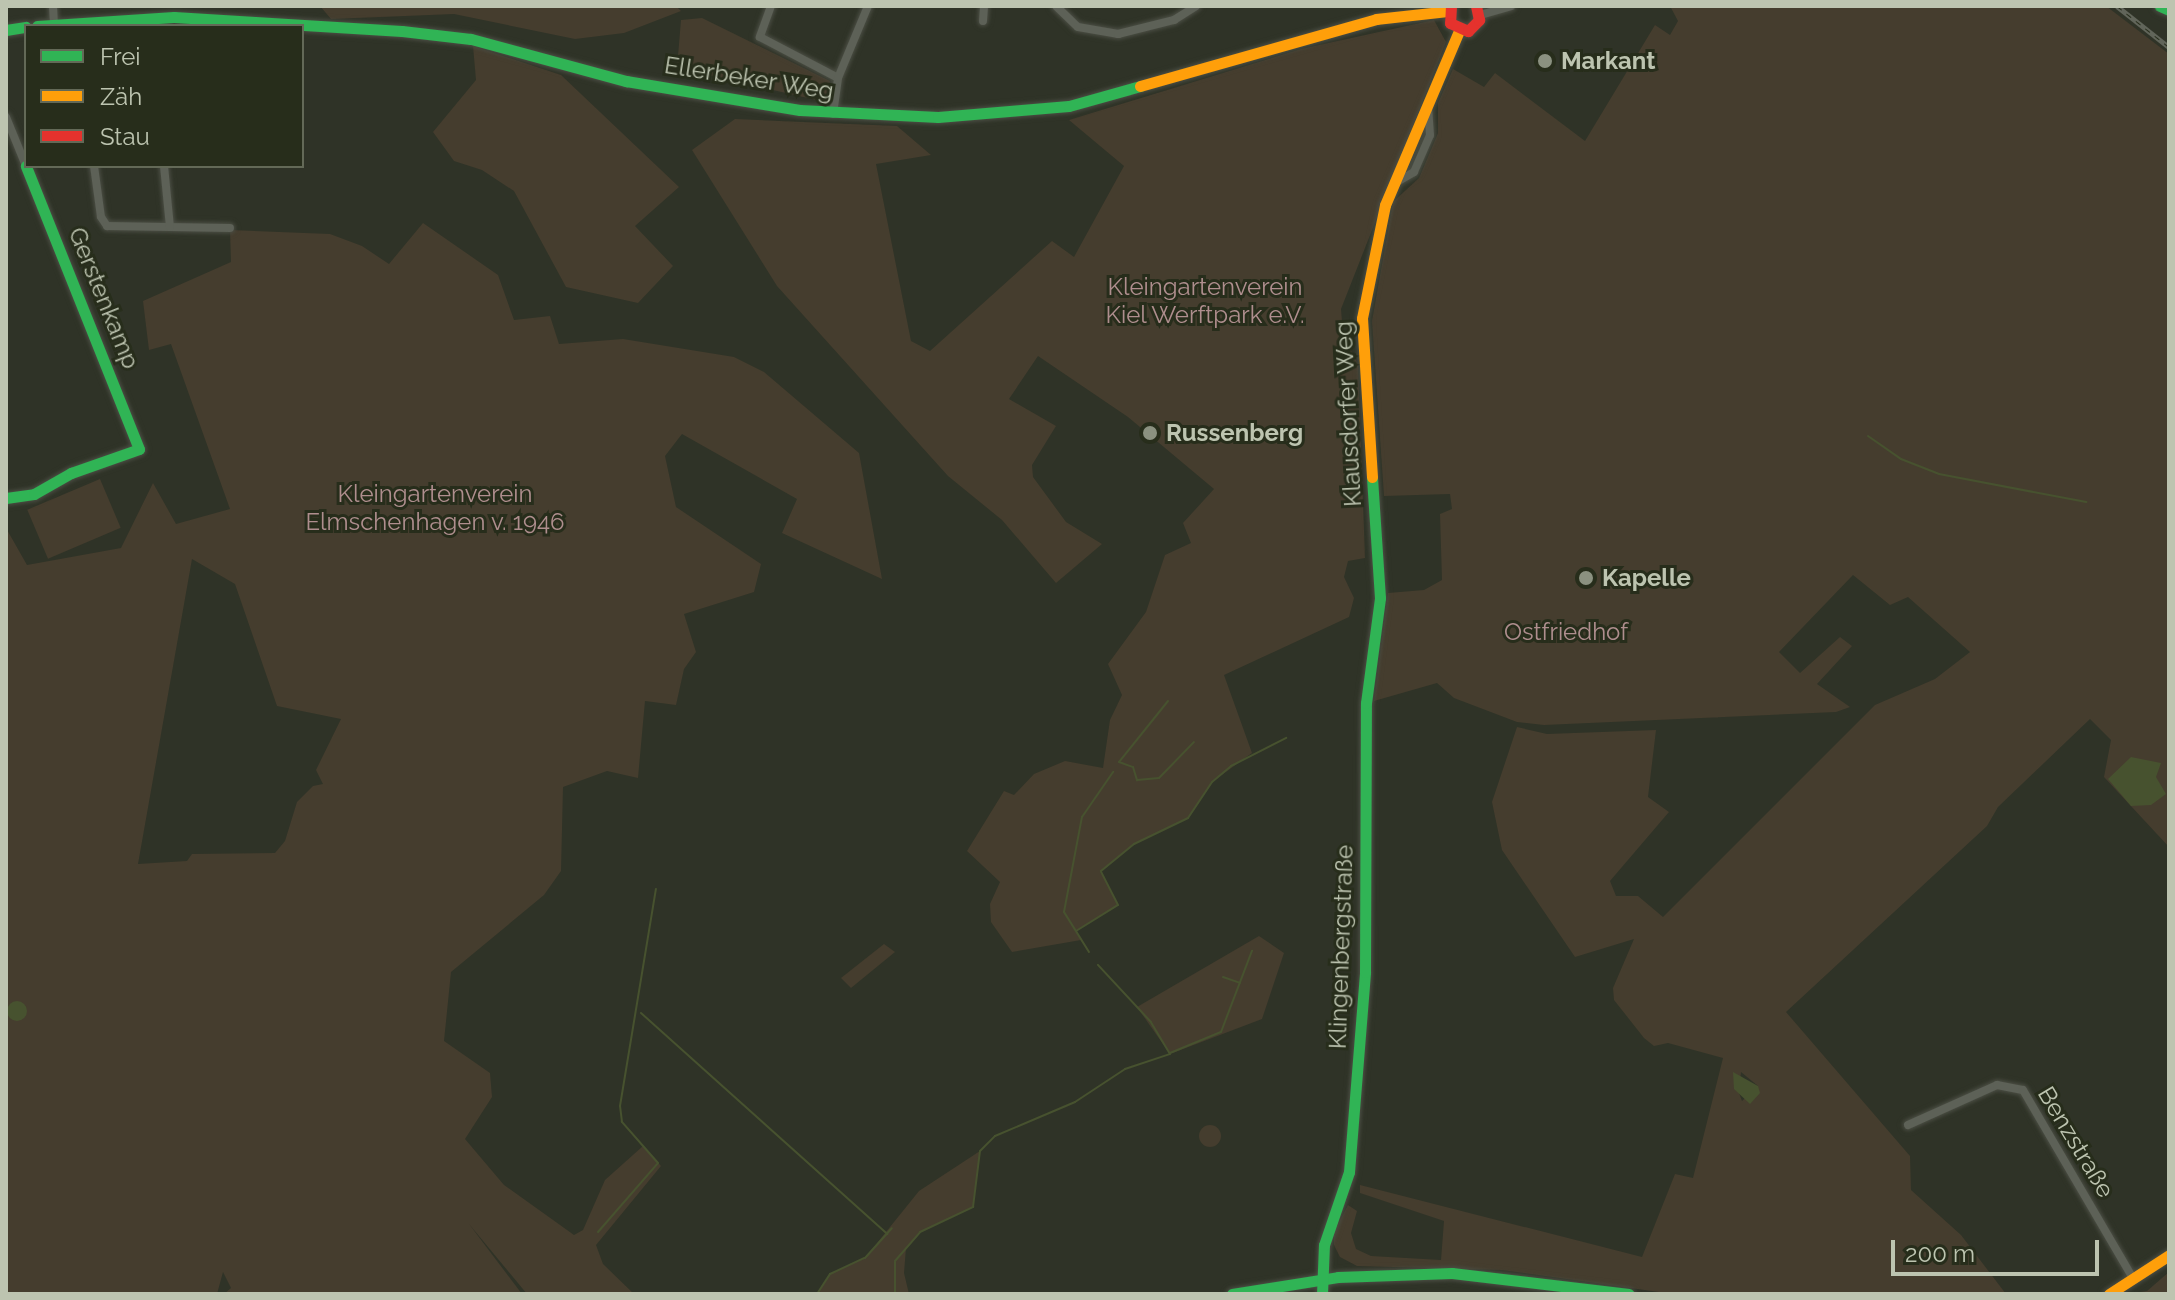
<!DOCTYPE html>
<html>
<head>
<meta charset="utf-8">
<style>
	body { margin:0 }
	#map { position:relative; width:2175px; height:1300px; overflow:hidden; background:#2f3327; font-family:Raleway,sans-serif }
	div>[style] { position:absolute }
	.green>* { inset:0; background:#453d2e; transform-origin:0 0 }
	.round { border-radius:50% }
	.water>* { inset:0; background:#47522f }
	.stream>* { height:2px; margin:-1px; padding:0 1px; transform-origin:1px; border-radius:1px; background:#47522f }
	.roads { filter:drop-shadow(0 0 2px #4b4e44) drop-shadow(0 0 2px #4b4e44) }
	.street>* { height:8px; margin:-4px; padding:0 4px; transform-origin:4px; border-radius:4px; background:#5d6157 }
	.fast>* { height:11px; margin:-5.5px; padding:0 5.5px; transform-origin:5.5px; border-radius:5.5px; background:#30b455 }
	.slow>* { height:11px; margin:-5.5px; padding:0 5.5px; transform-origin:5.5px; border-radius:5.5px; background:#ff9f0a }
	.jam>* { height:11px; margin:-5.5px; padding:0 5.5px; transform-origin:5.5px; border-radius:5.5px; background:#e5322d }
	.rail>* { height:5px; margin-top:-2.5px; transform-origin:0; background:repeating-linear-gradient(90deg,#272d1b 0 6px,#61655a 0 12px); box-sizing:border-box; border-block:2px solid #61655a }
	.dots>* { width:22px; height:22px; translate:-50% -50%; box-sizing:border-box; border:4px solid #272d1b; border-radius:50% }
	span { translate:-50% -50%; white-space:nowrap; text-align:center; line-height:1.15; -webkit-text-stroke:6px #272d1b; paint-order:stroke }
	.poi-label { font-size:24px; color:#bdc4b0; font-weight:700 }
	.left { translate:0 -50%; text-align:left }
	.street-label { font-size:24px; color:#bdc4b0 }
	.park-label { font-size:24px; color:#af8e8e }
	.frame { position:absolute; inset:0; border:8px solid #bdc4b0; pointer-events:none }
	.legend { position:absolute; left:24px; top:24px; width:280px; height:144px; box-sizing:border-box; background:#272d1b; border:2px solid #636957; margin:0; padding:10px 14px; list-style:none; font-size:24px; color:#bdc4b0 }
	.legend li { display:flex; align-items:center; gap:16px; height:40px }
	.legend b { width:40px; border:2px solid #636957 }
	.scale { position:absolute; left:1891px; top:1240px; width:208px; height:36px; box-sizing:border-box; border:4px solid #bdc4b0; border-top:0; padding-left:10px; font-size:24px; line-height:28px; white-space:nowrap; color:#bdc4b0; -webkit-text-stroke:6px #272d1b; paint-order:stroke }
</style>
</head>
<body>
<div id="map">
	<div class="green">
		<div style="clip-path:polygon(320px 6px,676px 6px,681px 11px,624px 33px,575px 39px,454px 14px,331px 19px)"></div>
		<div style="clip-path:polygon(evenodd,1670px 6px,2106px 6px,2169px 54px,2169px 847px,2104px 777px,2111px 740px,2090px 719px,1998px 807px,1987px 826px,1786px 1012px,1910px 1156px,1911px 1190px,1961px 1235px,2006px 1294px,1673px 1294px,1502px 1270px,1357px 1266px,1340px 1257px,1334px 1245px,1334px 1232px,1348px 1205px,1357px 1211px,1351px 1233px,1356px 1249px,1371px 1256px,1441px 1260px,1444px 1221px,1360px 1193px,1360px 1185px,1642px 1257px,1675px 1174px,1693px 1178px,1723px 1058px,1668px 1043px,1654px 1046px,1644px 1038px,1614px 1000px,1613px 988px,1634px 939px,1575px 957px,1502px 850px,1492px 802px,1517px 727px,1547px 734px,1656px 730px,1648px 797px,1669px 812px,1610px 881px,1616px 896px,1638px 896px,1663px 917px,1875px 705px,1935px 679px,1970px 652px,1908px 597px,1890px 605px,1853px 575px,1779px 652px,1800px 673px,1840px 637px,1852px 646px,1817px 684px,1850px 707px,1836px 712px,1544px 725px,1517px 722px,1454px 698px,1437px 683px,1374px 701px,1388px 593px,1424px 590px,1442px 580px,1440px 514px,1452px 509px,1450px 494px,1384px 496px,1372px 321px,1393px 202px,1419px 178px,1438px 133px,1438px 103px,1453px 69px,1484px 87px,1495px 73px,1585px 141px,1655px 25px,1670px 35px,1678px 21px,1670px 6px,1741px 1072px,1758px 1086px,1742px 1101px,1739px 1093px,1741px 1072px)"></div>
		<div style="clip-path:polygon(702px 18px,830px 81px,825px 102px,677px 68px,681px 20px)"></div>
		<div style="clip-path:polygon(1434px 20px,1446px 42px,1341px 309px,1343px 334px,1358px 364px,1365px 558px,1348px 561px,1344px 577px,1354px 598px,1349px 617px,1224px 675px,1252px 753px,1212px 782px,1188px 818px,1134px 844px,1101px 871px,1118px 905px,1076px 931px,1081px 940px,1012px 952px,991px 922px,990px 904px,1000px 882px,967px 851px,1004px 791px,1014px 795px,1034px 774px,1065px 761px,1103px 768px,1110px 720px,1122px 695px,1108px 664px,1146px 612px,1165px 555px,1191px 543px,1183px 523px,1214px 489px,1128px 417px,1038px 356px,1009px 399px,1056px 426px,1032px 465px,1033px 477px,1066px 522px,1102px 544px,1056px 583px,1002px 520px,948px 476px,777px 286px,692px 150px,735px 119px,897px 126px,931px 155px,876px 164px,911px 341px,930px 351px,1052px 241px,1074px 257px,1124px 166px,1069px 120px,1301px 49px)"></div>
		<div style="clip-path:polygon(473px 46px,561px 75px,679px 187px,635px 226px,673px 266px,638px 303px,566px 287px,514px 191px,482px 170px,454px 161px,433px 132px,476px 80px)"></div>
		<div style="clip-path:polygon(evenodd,423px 223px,498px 275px,514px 320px,550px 316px,559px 344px,623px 339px,734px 357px,764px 372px,859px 453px,882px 579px,782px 533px,797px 499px,682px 434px,665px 456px,676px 507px,761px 564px,754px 592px,684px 614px,696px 652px,684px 669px,676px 705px,645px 701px,638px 778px,607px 771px,563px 787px,561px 871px,544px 895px,451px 972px,444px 1041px,490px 1073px,492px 1097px,465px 1139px,504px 1185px,574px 1235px,583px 1230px,605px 1180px,643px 1146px,661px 1166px,596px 1245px,603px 1264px,634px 1294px,527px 1294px,469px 1224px,522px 1294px,224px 1294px,231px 1288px,223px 1272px,217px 1294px,6px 1294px,6px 528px,27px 565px,121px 548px,153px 483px,176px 524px,230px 509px,171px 344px,149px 350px,143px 301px,231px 262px,230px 230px,330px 234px,362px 246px,389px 264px,423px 223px,192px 559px,235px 584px,277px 706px,341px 719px,316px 770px,323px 784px,313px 786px,297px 802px,285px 841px,275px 853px,192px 854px,187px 861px,138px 864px,192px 559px)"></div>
		<div style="left:100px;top:479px;width:53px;height:79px;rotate:67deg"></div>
		<div style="clip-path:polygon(1259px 936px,1284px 953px,1262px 1019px,1170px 1054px,1137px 1007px)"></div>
		<div style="clip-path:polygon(884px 944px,895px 952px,851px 988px,841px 978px)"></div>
		<div class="round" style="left:1199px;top:1125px;width:22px;height:22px"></div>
		<div style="clip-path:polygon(980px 1151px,973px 1207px,920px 1232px,906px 1248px,904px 1273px,909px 1294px,817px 1294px,830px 1274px,865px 1258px,919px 1191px)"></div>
		<div style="clip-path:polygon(2169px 1272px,2169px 1294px,2128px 1294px,2147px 1291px)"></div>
	</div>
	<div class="water">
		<div style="clip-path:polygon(2131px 757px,2161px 763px,2156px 777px,2166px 794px,2151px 805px,2131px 806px,2108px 779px)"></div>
		<div class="round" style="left:7px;top:1001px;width:20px;height:20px"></div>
		<div style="clip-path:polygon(1733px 1072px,1758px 1086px,1760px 1093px,1750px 1104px,1734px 1089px)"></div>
	</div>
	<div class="stream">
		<div style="left:1868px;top:436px;width:40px;rotate:34.9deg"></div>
		<div style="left:1901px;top:459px;width:41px;rotate:21.5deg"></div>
		<div style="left:1939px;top:474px;width:150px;rotate:10.8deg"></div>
		<div style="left:1168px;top:701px;width:78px;rotate:128.8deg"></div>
		<div style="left:1119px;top:762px;width:15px;rotate:20deg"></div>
		<div style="left:1133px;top:767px;width:14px;rotate:73deg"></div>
		<div style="left:1137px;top:780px;width:22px;rotate:-5deg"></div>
		<div style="left:1159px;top:778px;width:50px;rotate:-45.8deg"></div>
		<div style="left:1076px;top:931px;width:49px;rotate:-31.8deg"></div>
		<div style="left:1118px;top:905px;width:38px;rotate:-117deg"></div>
		<div style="left:1101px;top:871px;width:43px;rotate:-39.3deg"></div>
		<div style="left:1134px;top:844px;width:60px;rotate:-25.7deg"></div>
		<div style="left:1188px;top:818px;width:43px;rotate:-56.3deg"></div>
		<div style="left:1212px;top:782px;width:25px;rotate:-40deg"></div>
		<div style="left:1231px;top:766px;width:62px;rotate:-27deg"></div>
		<div style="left:1089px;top:952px;width:47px;rotate:-122deg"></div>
		<div style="left:1064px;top:912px;width:97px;rotate:-79.3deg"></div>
		<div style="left:1082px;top:817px;width:55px;rotate:-55.4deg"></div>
		<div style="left:1223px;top:977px;width:18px;rotate:19deg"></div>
		<div style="left:641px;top:1013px;width:331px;rotate:41.9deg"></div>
		<div style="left:1170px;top:1053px;width:55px;rotate:-22.4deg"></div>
		<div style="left:1221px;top:1032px;width:87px;rotate:-69.1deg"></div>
		<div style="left:598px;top:1232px;width:91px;rotate:-49deg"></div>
		<div style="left:658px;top:1163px;width:55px;rotate:-131.3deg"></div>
		<div style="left:622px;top:1122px;width:16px;rotate:-97deg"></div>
		<div style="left:620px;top:1106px;width:220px;rotate:-80.6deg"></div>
		<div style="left:817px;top:1294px;width:24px;rotate:-57deg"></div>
		<div style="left:830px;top:1274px;width:38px;rotate:-25deg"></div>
		<div style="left:865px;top:1258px;width:40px;rotate:-48deg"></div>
		<div style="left:895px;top:1294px;width:33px;rotate:-90deg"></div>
		<div style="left:895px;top:1261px;width:38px;rotate:-49deg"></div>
		<div style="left:920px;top:1232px;width:59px;rotate:-25.3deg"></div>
		<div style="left:973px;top:1207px;width:56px;rotate:-82.9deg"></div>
		<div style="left:980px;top:1151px;width:21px;rotate:-45deg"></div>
		<div style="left:995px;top:1136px;width:87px;rotate:-23deg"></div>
		<div style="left:1075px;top:1102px;width:60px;rotate:-33.4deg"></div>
		<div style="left:1125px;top:1069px;width:47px;rotate:-18.4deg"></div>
		<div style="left:1170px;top:1054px;width:37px;rotate:-121deg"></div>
		<div style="left:1151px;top:1022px;width:78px;rotate:-132.9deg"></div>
	</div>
	<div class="roads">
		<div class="street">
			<div style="left:53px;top:6px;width:19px;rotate:87deg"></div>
			<div style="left:771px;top:6px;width:33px;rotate:110deg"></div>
			<div style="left:760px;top:37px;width:88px;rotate:27.7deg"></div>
			<div style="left:1056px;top:6px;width:30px;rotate:44deg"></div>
			<div style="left:1078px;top:27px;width:41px;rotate:9.9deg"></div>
			<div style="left:1118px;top:34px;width:58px;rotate:-14deg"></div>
			<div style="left:1174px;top:20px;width:26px;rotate:-32deg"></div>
			<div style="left:1480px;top:15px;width:32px;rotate:-16deg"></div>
			<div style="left:983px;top:21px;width:15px;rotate:-86deg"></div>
			<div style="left:833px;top:114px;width:36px;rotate:-82deg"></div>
			<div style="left:838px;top:78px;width:78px;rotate:-67.4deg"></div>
			<div style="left:6px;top:117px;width:53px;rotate:67.8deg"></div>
			<div style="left:94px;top:166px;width:51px;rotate:82.2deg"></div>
			<div style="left:101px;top:217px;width:11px;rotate:56deg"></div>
			<div style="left:107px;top:226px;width:123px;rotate:0.9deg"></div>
			<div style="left:164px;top:166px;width:61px;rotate:84.4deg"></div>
			<div style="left:1395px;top:183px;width:22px;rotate:-30deg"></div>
			<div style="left:1414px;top:172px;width:40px;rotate:-66.6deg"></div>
			<div style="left:1430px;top:135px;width:28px;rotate:-94deg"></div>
			<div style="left:1908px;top:1125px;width:98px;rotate:-24.2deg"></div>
			<div style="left:1997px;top:1085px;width:26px;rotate:11deg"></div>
			<div style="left:2023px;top:1090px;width:220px;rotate:59.7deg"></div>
		</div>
		<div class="fast">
			<div style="left:2160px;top:6px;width:10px;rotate:24deg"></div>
			<div style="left:37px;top:26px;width:137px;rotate:-3.8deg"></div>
			<div style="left:174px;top:17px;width:228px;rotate:3.5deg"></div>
			<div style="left:402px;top:31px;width:69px;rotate:6.6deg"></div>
			<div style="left:471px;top:39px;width:161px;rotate:15.2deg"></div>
			<div style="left:626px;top:81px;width:176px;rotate:9.5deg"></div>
			<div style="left:800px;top:110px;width:138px;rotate:2.9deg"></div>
			<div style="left:938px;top:117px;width:131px;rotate:-4.8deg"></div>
			<div style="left:1069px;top:106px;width:74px;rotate:-15.7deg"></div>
			<div style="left:6px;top:30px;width:20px;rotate:-9deg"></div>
			<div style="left:6px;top:498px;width:28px;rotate:-8deg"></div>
			<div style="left:34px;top:494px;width:43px;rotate:-29.6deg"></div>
			<div style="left:71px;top:473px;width:72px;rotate:-19.4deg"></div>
			<div style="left:139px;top:449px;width:305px;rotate:-111.8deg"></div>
			<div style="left:1232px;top:1294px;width:107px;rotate:-9.1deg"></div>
			<div style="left:1338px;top:1277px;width:114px;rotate:-2deg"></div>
			<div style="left:1452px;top:1273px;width:178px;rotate:6.8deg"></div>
			<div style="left:1322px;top:1294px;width:49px;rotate:-87.7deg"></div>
			<div style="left:1324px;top:1245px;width:77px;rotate:-71.1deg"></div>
			<div style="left:1349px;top:1172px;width:201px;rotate:-85.4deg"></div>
			<div style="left:1365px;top:972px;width:269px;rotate:-89.8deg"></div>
			<div style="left:1366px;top:703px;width:106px;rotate:-82.4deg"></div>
			<div style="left:1380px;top:598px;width:121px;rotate:-93.8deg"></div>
		</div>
		<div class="slow">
			<div style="left:1140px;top:86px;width:245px;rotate:-15.8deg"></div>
			<div style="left:1376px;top:19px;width:72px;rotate:-6.3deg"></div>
			<div style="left:1372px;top:477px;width:159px;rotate:-93.6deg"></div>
			<div style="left:1362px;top:318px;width:115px;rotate:-78.5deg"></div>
			<div style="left:1385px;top:205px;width:189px;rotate:-67deg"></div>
			<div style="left:2109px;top:1294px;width:72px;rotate:-33deg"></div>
		</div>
		<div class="jam">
			<div style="left:1451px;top:6px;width:17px;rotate:93deg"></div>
			<div style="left:1450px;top:23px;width:20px;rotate:24deg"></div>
			<div style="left:1468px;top:31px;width:16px;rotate:-45deg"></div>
			<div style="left:1479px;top:20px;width:14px;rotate:-102deg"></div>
		</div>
	</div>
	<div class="rail">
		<div style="left:2117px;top:6px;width:66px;rotate:38.3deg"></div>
	</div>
	<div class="dots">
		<div style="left:1545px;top:61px;background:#8b9180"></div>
		<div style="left:1150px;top:433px;background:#8b9180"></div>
		<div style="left:1586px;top:578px;background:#8b9180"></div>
	</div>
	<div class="poi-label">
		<span class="left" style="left:1561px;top:61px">Markant</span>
		<span class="left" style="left:1166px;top:433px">Russenberg</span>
		<span class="left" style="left:1602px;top:578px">Kapelle</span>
	</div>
	<div class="street-label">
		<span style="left:749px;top:78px;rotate:9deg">Ellerbeker Weg</span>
		<span style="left:104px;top:298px;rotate:68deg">Gerstenkamp</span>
		<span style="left:1348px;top:414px;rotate:-93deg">Klausdorfer Weg</span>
		<span style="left:1341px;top:947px;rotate:-88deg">Klingenbergstraße</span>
		<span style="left:2076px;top:1142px;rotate:59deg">Benzstraße</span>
	</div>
	<div class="park-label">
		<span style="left:1205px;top:301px">Kleingartenverein<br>Kiel Werftpark e.V.</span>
		<span style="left:435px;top:508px">Kleingartenverein<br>Elmschenhagen v. 1946</span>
		<span style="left:1566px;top:632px">Ostfriedhof</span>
	</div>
	<div class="frame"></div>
	<ul class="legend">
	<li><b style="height:10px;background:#30b455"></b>Frei</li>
	<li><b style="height:10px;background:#ff9f0a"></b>Zäh</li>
	<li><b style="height:10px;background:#e5322d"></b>Stau</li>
	</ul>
	<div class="scale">200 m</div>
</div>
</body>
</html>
